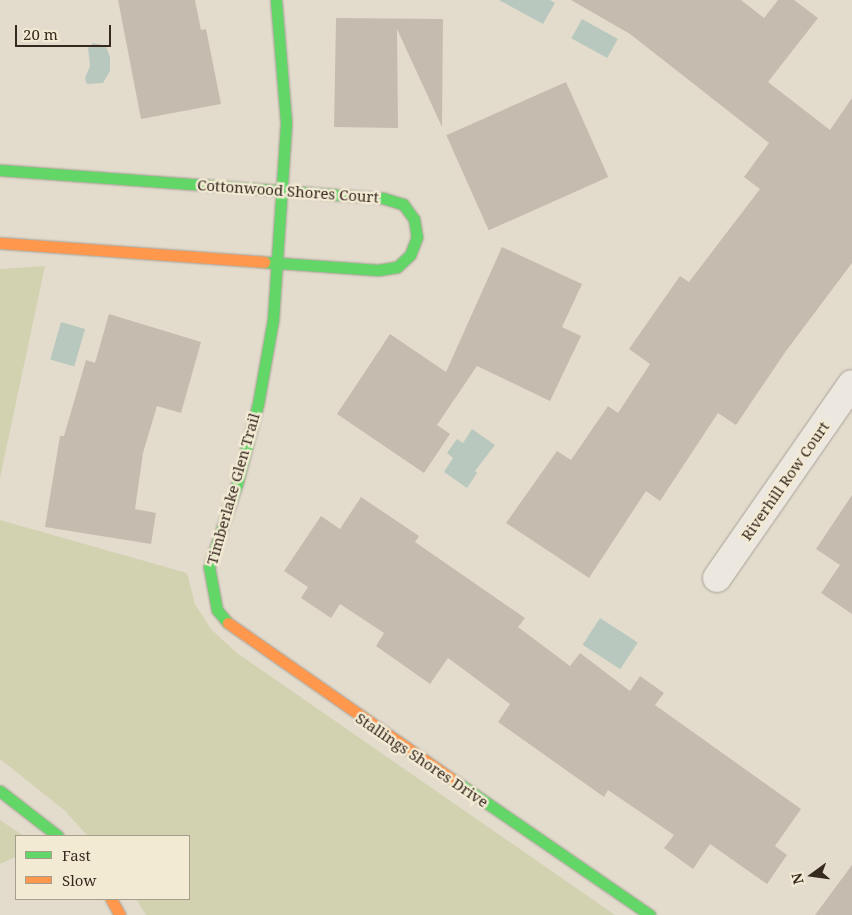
<!DOCTYPE html>
<html>
<head>
<meta charset="utf-8">
<style>
	body { margin:0 }
	#map { position:relative; width:852px; height:915px; overflow:hidden; background:#e3dccd; font-family:"Noto Serif",serif }
	div>[style] { position:absolute }
	.green>* { inset:0; background:#d2d2b1 }
	.water>* { inset:0; background:#b9c8be; transform-origin:0 0 }
	.building>* { inset:0; background:#c6bbaf; transform-origin:0 0 }
	.roads { filter:drop-shadow(0 0 1px #a8a196) drop-shadow(0 0 1px #a8a196) }
	.street>* { height:28px; margin:-14px; padding:0 14px; transform-origin:14px; border-radius:14px; background:#ece7df }
	.fast>* { height:11px; margin:-5.5px; padding:0 5.5px; transform-origin:5.5px; border-radius:5.5px; background:#63d668 }
	.slow>* { height:11px; margin:-5.5px; padding:0 5.5px; transform-origin:5.5px; border-radius:5.5px; background:#ff974d }
	span { translate:-50% -50%; white-space:nowrap; text-align:center; line-height:1.15; -webkit-text-stroke:5px #f3ead4; paint-order:stroke }
	.street-label { font-size:15px; color:#362a1f }
	.legend { position:absolute; left:15px; top:835px; width:175px; height:65px; box-sizing:border-box; background:#f3ead4; border:1px solid #a79d8c; margin:0; padding:6px 9px; list-style:none; font-size:15px; color:#362a1f }
	.legend li { display:flex; align-items:center; gap:10px; height:25px }
	.legend b { width:25px; border:1px solid #a79d8c }
	.north { position:absolute; left:787px; top:850px; width:50px; height:50px; -webkit-text-stroke:4px #f3ead4; paint-order:stroke; rotate:256deg; font-size:14px; font-weight:700; line-height:20px; text-align:center; color:#362a1f }
	.north::after { content:''; display:block; margin:auto; width:18px; height:22px; background:#362a1f; clip-path:polygon(50% 0,100% 100%,50% 72%,0 100%) }
	.scale { position:absolute; left:15px; top:25px; width:96px; height:22px; box-sizing:border-box; border:2px solid #362a1f; border-top:0; padding-left:6px; font-size:15px; line-height:18px; white-space:nowrap; color:#362a1f; -webkit-text-stroke:4px #f3ead4; paint-order:stroke }
</style>
</head>
<body>
<div id="map">
	<div class="green">
		<div style="clip-path:polygon(45px 266px,0 478px,0 269px)"></div>
		<div style="clip-path:polygon(0 520px,187px 573px,195px 604px,211px 629px,237px 653px,615px 915px,146px 915px,136px 899px,189px 899px,189px 836px,88px 836px,64px 810px,0 759px)"></div>
		<div style="clip-path:polygon(0 820px,24px 836px,16px 836px,16px 857px,0 864px)"></div>
	</div>
	<div class="water">
		<div style="clip-path:polygon(499px 0,550px 0,555px 3px,543px 24px)"></div>
		<div style="left:582px;top:19px;width:41px;height:22px;rotate:29deg"></div>
		<div style="clip-path:polygon(93px 43px,106px 46px,110px 57px,110px 71px,103px 83px,87px 84px,85px 78px,90px 66px,88px 48px)"></div>
		<div style="left:61px;top:322px;width:25px;height:39px;rotate:16deg"></div>
		<div style="clip-path:polygon(472px 429px,495px 445px,475px 471px,477px 473px,467px 488px,444px 472px,453px 458px,447px 453px,457px 439px,463px 443px)"></div>
		<div style="left:600px;top:618px;width:45px;height:32px;rotate:33deg"></div>
	</div>
	<div class="building">
		<div style="clip-path:polygon(118px 0,195px 0,201px 30px,206px 29px,221px 104px,141px 119px)"></div>
		<div style="clip-path:polygon(571px 0,741px 0,764px 18px,778px 0,794px 0,818px 18px,768px 82px,830px 130px,852px 98px,852px 263px,786px 351px,736px 425px,718px 413px,660px 501px,646px 491px,589px 578px,506px 523px,557px 451px,571px 460px,608px 406px,618px 413px,650px 364px,629px 349px,680px 276px,689px 282px,760px 189px,744px 177px,769px 143px,630px 34px)"></div>
		<div style="clip-path:polygon(336px 18px,443px 19px,442px 127px,397px 29px,398px 128px,334px 127px)"></div>
		<div style="left:566px;top:82px;width:104px;height:131px;rotate:66deg"></div>
		<div style="clip-path:polygon(502px 247px,582px 284px,562px 327px,581px 336px,550px 401px,477px 366px,437px 425px,450px 434px,424px 473px,337px 414px,390px 334px,446px 372px)"></div>
		<div style="clip-path:polygon(109px 314px,201px 342px,181px 413px,157px 406px,143px 453px,135px 509px,156px 513px,151px 544px,45px 527px,60px 436px,64px 436px,86px 360px,95px 363px)"></div>
		<div style="clip-path:polygon(852px 495px,852px 614px,821px 593px,840px 565px,816px 549px)"></div>
		<div style="clip-path:polygon(361px 497px,419px 536px,415px 542px,525px 618px,518px 627px,570px 666px,580px 653px,630px 691px,640px 676px,664px 693px,655px 705px,801px 809px,775px 846px,787px 855px,767px 884px,710px 844px,693px 869px,664px 848px,674px 835px,608px 790px,604px 797px,498px 722px,510px 704px,448px 658px,430px 684px,376px 646px,384px 633px,340px 604px,331px 618px,301px 598px,308px 587px,284px 571px,321px 516px,340px 529px)"></div>
		<div style="clip-path:polygon(852px 865px,852px 915px,815px 915px)"></div>
	</div>
	<div class="roads">
		<div class="street">
			<div style="left:717px;top:578px;width:236px;rotate:-55.2deg"></div>
		</div>
		<div class="fast">
			<div style="left:0;top:170px;width:384px;rotate:4.2deg"></div>
			<div style="left:383px;top:198px;width:21px;rotate:17deg"></div>
			<div style="left:403px;top:204px;width:19px;rotate:54deg"></div>
			<div style="left:414px;top:219px;width:18px;rotate:81deg"></div>
			<div style="left:417px;top:237px;width:19px;rotate:111deg"></div>
			<div style="left:410px;top:255px;width:18px;rotate:137deg"></div>
			<div style="left:397px;top:267px;width:19px;rotate:171deg"></div>
			<div style="left:378px;top:270px;width:114px;rotate:-176deg"></div>
			<div style="left:228px;top:623px;width:17px;rotate:-130deg"></div>
			<div style="left:217px;top:610px;width:44px;rotate:-100.5deg"></div>
			<div style="left:209px;top:567px;width:88px;rotate:-71.4deg"></div>
			<div style="left:237px;top:484px;width:83px;rotate:-75.3deg"></div>
			<div style="left:258px;top:404px;width:85px;rotate:-79.9deg"></div>
			<div style="left:273px;top:320px;width:198px;rotate:-86.2deg"></div>
			<div style="left:286px;top:122px;width:122px;rotate:-94.7deg"></div>
			<div style="left:452px;top:779px;width:240px;rotate:34.5deg"></div>
			<div style="left:0;top:791px;width:73px;rotate:37.8deg"></div>
		</div>
		<div class="slow">
			<div style="left:0;top:243px;width:265px;rotate:4.1deg"></div>
			<div style="left:228px;top:623px;width:273px;rotate:34.9deg"></div>
			<div style="left:111px;top:899px;width:18px;rotate:61deg"></div>
		</div>
	</div>
	<div class="street-label">
		<span style="left:288px;top:191px;rotate:4deg">Cottonwood Shores Court</span>
		<span style="left:785px;top:481px;rotate:-55deg">Riverhill Row Court</span>
		<span style="left:233px;top:489px;rotate:-74deg">Timberlake Glen Trail</span>
		<span style="left:422px;top:760px;rotate:34deg">Stallings Shores Drive</span>
	</div>
	<ul class="legend">
	<li><b style="height:6px;background:#63d668"></b>Fast</li>
	<li><b style="height:6px;background:#ff974d"></b>Slow</li>
	</ul>
	<div class="north">N</div>
	<div class="scale">20 m</div>
</div>
</body>
</html>
